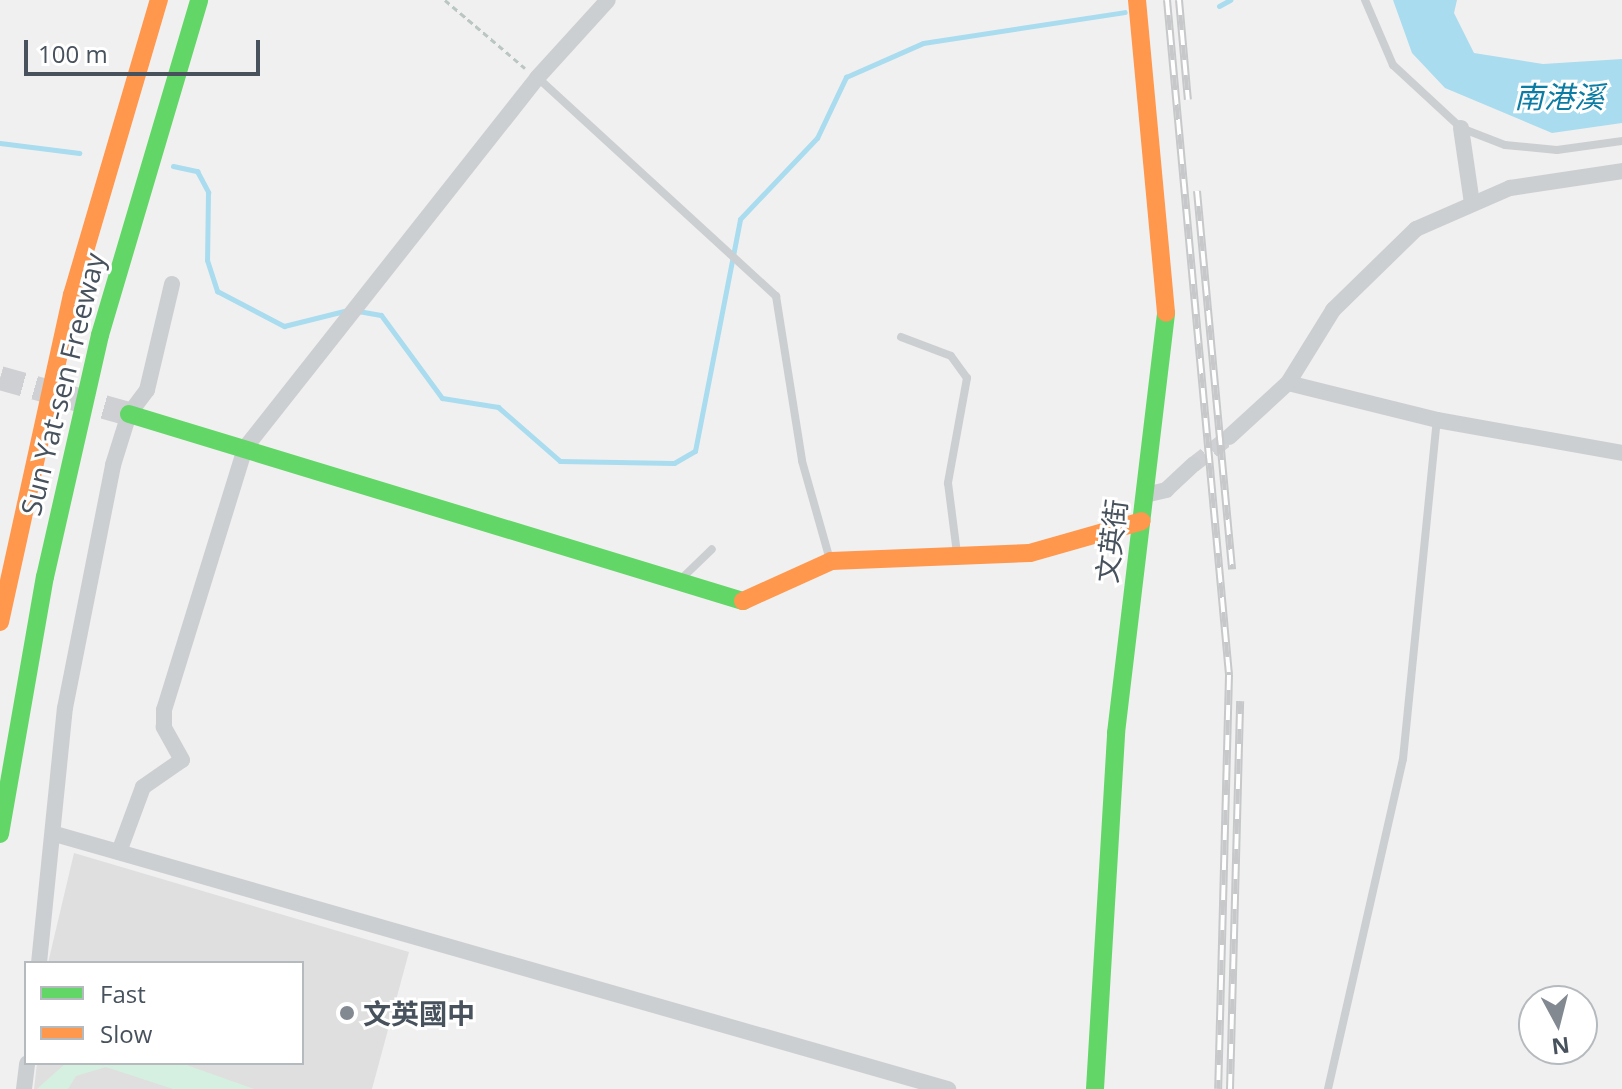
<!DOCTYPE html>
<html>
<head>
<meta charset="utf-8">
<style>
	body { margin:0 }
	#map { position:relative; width:1622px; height:1089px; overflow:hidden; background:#f1f0f0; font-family:"Open Sans","Noto Sans TC",sans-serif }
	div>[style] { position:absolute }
	.education>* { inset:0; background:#dfdfe0 }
	.green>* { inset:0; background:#d5f0e1 }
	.water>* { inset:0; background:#a9dcee }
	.stream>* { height:5px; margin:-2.5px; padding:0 2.5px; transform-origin:2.5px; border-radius:2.5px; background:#a9dcee }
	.street-tunnel>* { height:16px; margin-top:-8px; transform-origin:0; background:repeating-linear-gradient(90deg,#cfd0d3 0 16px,transparent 0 24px) }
	.secondary-tunnel>* { height:24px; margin-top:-12px; transform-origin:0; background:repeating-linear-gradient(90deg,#cfd0d3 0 24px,transparent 0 36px) }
	.path>* { height:3px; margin-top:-1.5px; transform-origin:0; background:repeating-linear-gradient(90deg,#b9c6c2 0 6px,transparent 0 10px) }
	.lane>* { height:8px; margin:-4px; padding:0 4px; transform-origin:4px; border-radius:4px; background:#cccfd1 }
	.street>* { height:16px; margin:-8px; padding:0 8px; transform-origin:8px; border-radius:8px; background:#cccfd1 }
	.fast>* { height:18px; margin:-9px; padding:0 9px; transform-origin:9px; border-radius:9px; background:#63d668 }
	.slow>* { height:18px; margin:-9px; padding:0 9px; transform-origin:9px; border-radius:9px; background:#ff974d }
	.rail>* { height:8px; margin-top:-4px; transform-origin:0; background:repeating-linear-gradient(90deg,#fff 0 15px,#c6c8ca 0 30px); box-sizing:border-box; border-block:2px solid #c6c8ca }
	.dots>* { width:22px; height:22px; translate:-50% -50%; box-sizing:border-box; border:4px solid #fff; border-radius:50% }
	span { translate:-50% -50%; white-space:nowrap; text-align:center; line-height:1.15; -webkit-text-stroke:6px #fff; paint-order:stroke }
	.street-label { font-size:28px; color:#47525d }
	.poi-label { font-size:28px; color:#47525d; font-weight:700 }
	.left { translate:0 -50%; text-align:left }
	.water-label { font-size:30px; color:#0b7ca4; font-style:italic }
	.legend { position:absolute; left:24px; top:961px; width:280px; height:104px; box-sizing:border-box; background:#fff; border:2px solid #b5babe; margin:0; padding:10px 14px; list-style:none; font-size:24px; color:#47525d }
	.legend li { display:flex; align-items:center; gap:16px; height:40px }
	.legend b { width:40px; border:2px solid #b5babe }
	.north { position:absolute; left:1518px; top:985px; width:80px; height:80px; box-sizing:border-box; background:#fff; border:2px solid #b5babe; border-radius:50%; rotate:173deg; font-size:22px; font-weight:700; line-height:32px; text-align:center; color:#47525d }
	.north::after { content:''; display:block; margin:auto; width:28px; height:36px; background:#828990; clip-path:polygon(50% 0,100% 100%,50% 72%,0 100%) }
	.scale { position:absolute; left:24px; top:40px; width:236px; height:36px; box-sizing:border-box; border:4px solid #47525d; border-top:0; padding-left:10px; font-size:24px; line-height:28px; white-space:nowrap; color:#47525d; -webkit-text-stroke:6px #fff; paint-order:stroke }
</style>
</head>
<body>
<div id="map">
	<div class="education">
		<div style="clip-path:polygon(74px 853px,409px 952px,372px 1089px,34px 1089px,37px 1063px,302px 1063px,302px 963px,48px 963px)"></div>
	</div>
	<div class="green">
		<div style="clip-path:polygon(66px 1063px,181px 1063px,254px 1089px,173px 1089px,106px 1067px,76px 1076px,68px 1089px,37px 1089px)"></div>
	</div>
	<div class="water">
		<div style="clip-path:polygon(1393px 0,1457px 0,1454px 13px,1474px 53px,1543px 64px,1622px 59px,1622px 123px,1552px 133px,1445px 88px,1412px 53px)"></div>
	</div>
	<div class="stream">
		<div style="left:1219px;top:6px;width:13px;rotate:-29deg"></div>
		<div style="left:0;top:143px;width:80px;rotate:7.2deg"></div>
		<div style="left:173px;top:166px;width:25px;rotate:12deg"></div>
		<div style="left:197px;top:171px;width:24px;rotate:62deg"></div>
		<div style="left:208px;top:192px;width:68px;rotate:90.8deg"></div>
		<div style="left:207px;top:260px;width:33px;rotate:72deg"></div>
		<div style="left:217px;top:291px;width:76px;rotate:27.6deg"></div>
		<div style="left:284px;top:326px;width:66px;rotate:-14deg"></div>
		<div style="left:358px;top:311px;width:23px;rotate:10deg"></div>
		<div style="left:381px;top:315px;width:103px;rotate:53.7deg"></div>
		<div style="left:442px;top:398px;width:57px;rotate:9.1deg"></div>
		<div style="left:498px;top:407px;width:82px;rotate:41.1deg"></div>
		<div style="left:560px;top:461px;width:114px;rotate:1deg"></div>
		<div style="left:674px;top:463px;width:24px;rotate:-30deg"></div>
		<div style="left:695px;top:451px;width:236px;rotate:-79deg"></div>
		<div style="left:740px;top:219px;width:112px;rotate:-46.5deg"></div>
		<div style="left:817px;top:138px;width:68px;rotate:-64.6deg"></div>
		<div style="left:846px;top:77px;width:84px;rotate:-23.8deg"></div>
		<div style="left:923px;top:43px;width:204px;rotate:-8.7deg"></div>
	</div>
	<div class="street-tunnel">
		<div style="left:1193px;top:465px;width:46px;rotate:-37.9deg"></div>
	</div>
	<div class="secondary-tunnel">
		<div style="left:0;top:378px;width:134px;rotate:15.6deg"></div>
	</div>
	<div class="path">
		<div style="left:445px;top:0;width:105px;rotate:40.4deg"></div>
	</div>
	<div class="lane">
		<div style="left:1365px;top:0;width:71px;rotate:66.7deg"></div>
		<div style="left:1393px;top:65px;width:93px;rotate:42.8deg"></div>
		<div style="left:1461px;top:128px;width:47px;rotate:21.1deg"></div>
		<div style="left:1505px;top:145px;width:52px;rotate:5.5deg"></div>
		<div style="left:1557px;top:150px;width:66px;rotate:-7.9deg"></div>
		<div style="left:538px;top:78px;width:323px;rotate:42.5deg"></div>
		<div style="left:776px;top:296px;width:167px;rotate:81deg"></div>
		<div style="left:802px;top:461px;width:103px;rotate:74.2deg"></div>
		<div style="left:901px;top:337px;width:53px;rotate:20.8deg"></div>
		<div style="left:951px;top:356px;width:27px;rotate:54deg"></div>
		<div style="left:967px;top:378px;width:107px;rotate:100.3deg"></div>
		<div style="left:948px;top:483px;width:71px;rotate:82.7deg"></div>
		<div style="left:678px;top:582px;width:47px;rotate:-44.1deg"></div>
		<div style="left:1328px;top:1089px;width:338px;rotate:-77.2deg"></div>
		<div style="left:1403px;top:759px;width:341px;rotate:-84.3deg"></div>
	</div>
	<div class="street">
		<div style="left:1461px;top:128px;width:76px;rotate:81.7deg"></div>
		<div style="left:1288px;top:383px;width:154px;rotate:13.9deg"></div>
		<div style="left:1437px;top:420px;width:188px;rotate:10.1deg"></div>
		<div style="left:1229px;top:437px;width:80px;rotate:-42.5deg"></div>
		<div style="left:1288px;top:383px;width:86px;rotate:-58.3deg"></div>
		<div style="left:1333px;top:310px;width:116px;rotate:-44.3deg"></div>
		<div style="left:1416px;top:229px;width:103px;rotate:-23.6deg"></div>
		<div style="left:1510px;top:188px;width:113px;rotate:-8.6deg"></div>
		<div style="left:1145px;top:495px;width:22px;rotate:-13deg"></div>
		<div style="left:1166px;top:490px;width:37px;rotate:-43deg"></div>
		<div style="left:55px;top:834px;width:929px;rotate:15.94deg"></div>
		<div style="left:119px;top:852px;width:69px;rotate:-69.7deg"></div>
		<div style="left:143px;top:787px;width:47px;rotate:-34.7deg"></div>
		<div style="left:182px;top:760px;width:38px;rotate:-119deg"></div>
		<div style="left:164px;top:727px;width:17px;rotate:-90deg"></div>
		<div style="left:164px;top:710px;width:274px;rotate:-72.8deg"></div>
		<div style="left:245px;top:448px;width:471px;rotate:-51.7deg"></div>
		<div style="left:537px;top:78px;width:105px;rotate:-47.7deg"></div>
		<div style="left:39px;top:963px;width:256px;rotate:-84.2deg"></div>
		<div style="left:65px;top:708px;width:248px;rotate:-78.8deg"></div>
		<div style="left:113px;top:465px;width:53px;rotate:-72.6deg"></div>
		<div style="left:129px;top:414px;width:30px;rotate:-53deg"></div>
		<div style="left:147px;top:390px;width:109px;rotate:-76.7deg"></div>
		<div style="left:24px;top:1089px;width:26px;rotate:-83deg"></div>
	</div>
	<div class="fast">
		<div style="left:129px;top:414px;width:642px;rotate:16.94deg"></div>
		<div style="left:0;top:834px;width:261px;rotate:-80.1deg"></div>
		<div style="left:45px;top:577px;width:248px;rotate:-77.2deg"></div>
		<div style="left:100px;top:335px;width:349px;rotate:-73.5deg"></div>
		<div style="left:1095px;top:1089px;width:357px;rotate:-86.6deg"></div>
		<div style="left:1116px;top:733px;width:423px;rotate:-83.2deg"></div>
	</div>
	<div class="slow">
		<div style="left:1137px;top:0;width:314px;rotate:84.7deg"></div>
		<div style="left:743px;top:601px;width:97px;rotate:-24.4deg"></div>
		<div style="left:831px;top:561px;width:199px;rotate:-2.3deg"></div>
		<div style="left:1030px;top:553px;width:116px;rotate:-15.9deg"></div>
		<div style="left:0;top:622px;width:335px;rotate:-77.6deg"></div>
		<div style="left:72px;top:295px;width:308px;rotate:-73.6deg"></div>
	</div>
	<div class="rail">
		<div style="left:1167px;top:0;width:678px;rotate:84.75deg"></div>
		<div style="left:1229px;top:675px;width:414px;rotate:91.5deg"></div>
		<div style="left:1179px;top:0;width:100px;rotate:84.9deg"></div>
		<div style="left:1197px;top:191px;width:380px;rotate:84.7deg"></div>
		<div style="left:1230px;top:1089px;width:388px;rotate:-88.5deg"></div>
	</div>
	<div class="dots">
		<div style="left:347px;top:1013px;background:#828990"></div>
	</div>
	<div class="street-label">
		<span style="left:62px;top:384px;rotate:-76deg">Sun Yat-sen Freeway</span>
		<span style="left:1111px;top:541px;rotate:-83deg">文英街</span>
	</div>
	<div class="poi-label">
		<span class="left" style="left:363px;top:1013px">文英國中</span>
	</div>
	<div class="water-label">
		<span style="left:1559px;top:97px">南港溪</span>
	</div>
	<ul class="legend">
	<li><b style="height:10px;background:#63d668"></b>Fast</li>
	<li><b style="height:10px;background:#ff974d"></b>Slow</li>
	</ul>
	<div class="north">N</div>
	<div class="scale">100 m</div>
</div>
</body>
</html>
